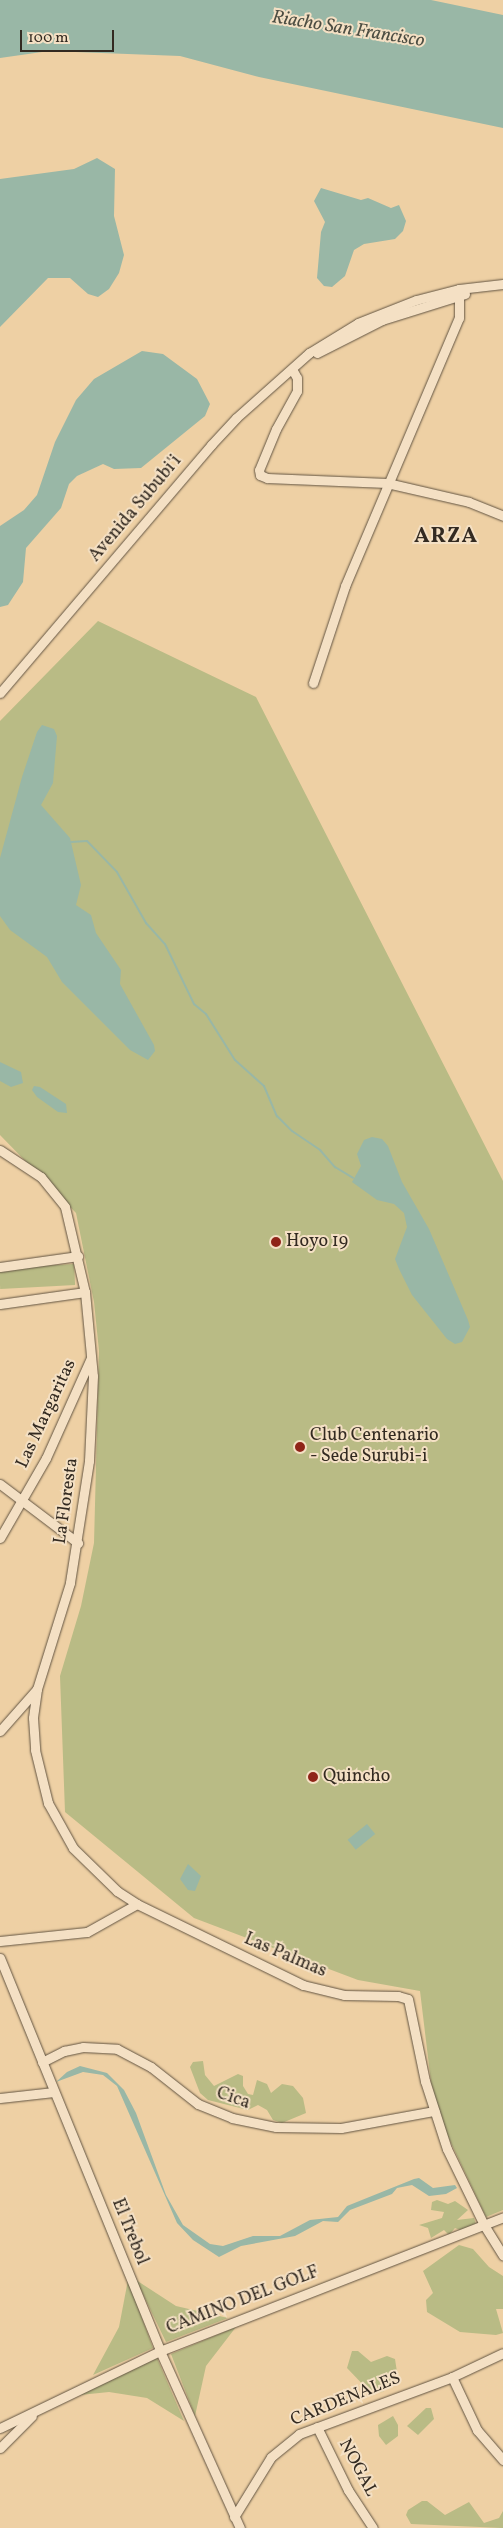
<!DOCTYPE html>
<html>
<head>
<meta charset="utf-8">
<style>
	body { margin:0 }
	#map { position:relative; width:503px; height:2528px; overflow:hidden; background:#eed0a4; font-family:Vollkorn,serif }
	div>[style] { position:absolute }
	.green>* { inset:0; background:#b9bb85; transform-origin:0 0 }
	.water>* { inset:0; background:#99b7a6; transform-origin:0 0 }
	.stream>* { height:2px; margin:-1px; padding:0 1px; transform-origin:1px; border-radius:1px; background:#99b7a6 }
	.roads { filter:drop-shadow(0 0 1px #625442) drop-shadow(0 0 1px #625442) }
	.minor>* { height:9px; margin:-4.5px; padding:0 4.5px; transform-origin:4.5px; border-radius:4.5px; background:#f4e0c4 }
	.dots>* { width:14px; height:14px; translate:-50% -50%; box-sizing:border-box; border:2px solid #f4e0c4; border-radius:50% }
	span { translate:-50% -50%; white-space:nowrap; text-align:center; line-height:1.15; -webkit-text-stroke:4px #f4e0c4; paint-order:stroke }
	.street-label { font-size:18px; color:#332a21 }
	.poi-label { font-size:18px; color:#332a21 }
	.left { translate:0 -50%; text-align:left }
	.water-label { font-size:19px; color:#4c4d42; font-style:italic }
	.district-label { font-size:22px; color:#332a21; font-weight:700; letter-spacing:1px }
	.scale { position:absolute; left:20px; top:30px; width:94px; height:22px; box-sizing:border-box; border:2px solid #332a21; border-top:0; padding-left:6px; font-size:15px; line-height:18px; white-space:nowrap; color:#332a21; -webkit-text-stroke:4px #f4e0c4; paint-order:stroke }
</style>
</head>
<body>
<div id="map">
	<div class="green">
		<div style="clip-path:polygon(98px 621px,256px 697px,503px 1181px,503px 2210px,486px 2217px,434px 2107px,420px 1991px,358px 1980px,194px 1918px,65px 1812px,60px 1676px,81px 1606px,94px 1543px,99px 1351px,94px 1302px,76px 1213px,0 1135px,0 721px)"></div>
		<div style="left:74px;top:1264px;width:21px;height:75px;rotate:87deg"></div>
		<div style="clip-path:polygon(203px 2061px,205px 2075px,214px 2086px,238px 2074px,243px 2076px,243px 2086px,248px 2094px,253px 2095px,257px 2080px,267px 2084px,271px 2093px,282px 2084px,293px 2086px,303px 2098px,306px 2113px,282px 2123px,273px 2120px,267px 2110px,258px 2105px,248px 2110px,208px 2100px,200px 2093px,190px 2067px,193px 2062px)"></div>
		<div style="clip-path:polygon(437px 2200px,448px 2204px,455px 2201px,468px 2210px,457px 2220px,474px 2218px,476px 2225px,465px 2232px,455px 2228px,449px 2235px,444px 2230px,431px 2238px,428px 2228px,419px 2225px,442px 2218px,444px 2212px,431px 2210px,432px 2202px)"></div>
		<div style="clip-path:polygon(459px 2245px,473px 2249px,489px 2267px,503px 2276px,503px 2309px,496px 2309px,503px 2333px,496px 2335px,460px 2332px,427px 2312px,426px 2300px,433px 2293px,423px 2271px)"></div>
		<div style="clip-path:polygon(128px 2280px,153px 2348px,93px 2375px,119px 2327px)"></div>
		<div style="clip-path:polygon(136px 2280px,176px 2306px,228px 2318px,166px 2342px)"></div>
		<div style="clip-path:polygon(236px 2327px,206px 2366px,195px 2416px,171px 2354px)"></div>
		<div style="clip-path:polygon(352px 2351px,358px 2351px,371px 2362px,387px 2356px,395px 2359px,397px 2372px,383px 2392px,371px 2393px,347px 2368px)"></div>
		<div style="clip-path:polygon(157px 2358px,184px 2421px,147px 2398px,109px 2392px,80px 2395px)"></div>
		<div style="clip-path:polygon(426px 2408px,431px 2408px,434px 2419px,418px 2435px,407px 2426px)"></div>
		<div style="clip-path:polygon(393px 2416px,398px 2425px,398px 2436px,386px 2445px,379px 2436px,378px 2425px)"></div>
		<div style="clip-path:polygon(422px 2501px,427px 2501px,445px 2515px,469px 2502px,484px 2523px,499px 2518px,503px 2511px,503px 2528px,411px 2524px,406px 2515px,408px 2510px)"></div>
	</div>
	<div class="water">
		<div style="clip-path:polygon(0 0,431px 0,503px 15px,503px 128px,259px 77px,180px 56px,49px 51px,0 58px)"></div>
		<div style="clip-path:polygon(97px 158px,115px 169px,114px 216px,124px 255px,119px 273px,109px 289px,98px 297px,88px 294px,70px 278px,48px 278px,0 327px,0 179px,74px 169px)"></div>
		<div style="clip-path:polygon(321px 188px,361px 200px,368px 198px,391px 208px,399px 205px,406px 221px,403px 231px,395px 239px,364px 244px,354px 250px,345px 276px,332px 287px,324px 286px,317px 278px,321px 232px,325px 222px,314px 201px)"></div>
		<div style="clip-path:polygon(142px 351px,163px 354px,197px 379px,210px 404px,205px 416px,141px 468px,114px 469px,103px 464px,77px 476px,69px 484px,61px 508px,26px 548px,23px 582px,8px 605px,0 607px,0 526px,24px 510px,37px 495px,55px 442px,76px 400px,94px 379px)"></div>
		<div style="clip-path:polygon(42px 725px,54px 729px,57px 736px,53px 783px,41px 805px,70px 838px,81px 885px,76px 905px,91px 915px,96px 933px,121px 970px,120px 984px,154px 1045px,155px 1051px,148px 1060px,130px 1050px,62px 982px,47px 957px,10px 930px,0 916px,0 858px,22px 777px,37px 732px)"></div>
		<div style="clip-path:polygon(0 1062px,21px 1072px,23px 1083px,11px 1087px,0 1081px)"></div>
		<div style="clip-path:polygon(34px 1086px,40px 1087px,66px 1104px,67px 1113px,58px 1112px,37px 1097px,32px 1090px)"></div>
		<div style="clip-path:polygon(372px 1137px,382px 1139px,388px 1146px,402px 1182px,429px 1229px,468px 1320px,470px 1327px,462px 1342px,455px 1344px,447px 1339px,412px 1295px,399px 1269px,395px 1259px,407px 1227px,404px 1213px,394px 1204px,377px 1200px,352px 1182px,361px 1166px,357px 1154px,364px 1140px)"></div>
		<div style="left:367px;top:1824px;width:13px;height:25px;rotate:51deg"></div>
		<div style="clip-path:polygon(188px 1864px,201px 1876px,195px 1891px,188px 1890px,180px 1879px)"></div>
		<div style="clip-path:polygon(80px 2066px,107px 2073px,124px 2090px,136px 2113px,166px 2195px,183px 2225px,210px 2244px,223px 2246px,253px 2236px,280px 2236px,310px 2220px,338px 2217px,347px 2206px,414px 2179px,419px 2178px,433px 2188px,455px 2185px,457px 2188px,446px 2194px,429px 2196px,412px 2185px,397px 2188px,392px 2194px,350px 2210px,338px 2222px,323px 2221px,295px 2236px,241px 2246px,219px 2257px,193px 2240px,177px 2223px,117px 2086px,103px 2075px,83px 2072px,56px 2082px,67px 2072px)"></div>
	</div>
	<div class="stream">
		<div style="left:71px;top:842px;width:16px;rotate:-4deg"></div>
		<div style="left:87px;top:841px;width:43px;rotate:45.9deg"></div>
		<div style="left:117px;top:872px;width:59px;rotate:60.4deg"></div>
		<div style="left:146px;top:923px;width:28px;rotate:48deg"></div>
		<div style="left:165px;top:944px;width:67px;rotate:64.2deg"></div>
		<div style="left:194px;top:1004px;width:16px;rotate:40deg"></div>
		<div style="left:206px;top:1014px;width:54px;rotate:57.8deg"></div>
		<div style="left:235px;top:1060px;width:39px;rotate:42deg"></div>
		<div style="left:264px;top:1086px;width:33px;rotate:67deg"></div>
		<div style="left:277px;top:1116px;width:21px;rotate:45deg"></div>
		<div style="left:292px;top:1131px;width:34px;rotate:34deg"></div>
		<div style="left:320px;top:1150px;width:23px;rotate:49deg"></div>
		<div style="left:335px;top:1167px;width:21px;rotate:31deg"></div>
	</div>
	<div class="roads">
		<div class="minor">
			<div style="left:317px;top:353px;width:73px;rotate:-26.9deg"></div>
			<div style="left:382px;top:320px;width:87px;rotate:-17.4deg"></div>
			<div style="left:292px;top:369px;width:10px;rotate:61deg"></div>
			<div style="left:297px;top:378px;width:13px;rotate:90deg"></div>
			<div style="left:297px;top:391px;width:43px;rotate:118.9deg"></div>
			<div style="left:276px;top:429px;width:44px;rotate:112.5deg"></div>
			<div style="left:259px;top:470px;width:5px;rotate:79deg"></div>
			<div style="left:260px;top:475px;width:8px;rotate:23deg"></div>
			<div style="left:267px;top:478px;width:120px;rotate:2.4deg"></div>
			<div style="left:387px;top:483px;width:84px;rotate:13deg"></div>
			<div style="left:469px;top:502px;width:37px;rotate:22deg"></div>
			<div style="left:313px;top:683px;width:102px;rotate:-71.7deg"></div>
			<div style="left:345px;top:586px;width:291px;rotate:-67deg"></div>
			<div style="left:459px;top:318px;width:29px;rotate:-90deg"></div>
			<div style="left:0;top:693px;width:326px;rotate:-49.6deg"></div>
			<div style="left:211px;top:445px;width:37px;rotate:-47deg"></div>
			<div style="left:236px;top:418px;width:98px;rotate:-41.7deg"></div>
			<div style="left:309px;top:353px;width:57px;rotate:-31.5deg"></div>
			<div style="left:358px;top:323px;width:62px;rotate:-21.6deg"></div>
			<div style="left:416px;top:300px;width:44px;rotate:-14.3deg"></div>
			<div style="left:459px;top:289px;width:44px;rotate:-6.5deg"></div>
			<div style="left:0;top:1150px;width:49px;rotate:33.4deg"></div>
			<div style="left:41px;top:1177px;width:38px;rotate:51deg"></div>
			<div style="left:65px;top:1207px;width:87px;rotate:76.8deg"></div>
			<div style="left:85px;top:1292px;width:84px;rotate:84.6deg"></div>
			<div style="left:93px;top:1376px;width:85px;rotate:92.7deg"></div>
			<div style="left:89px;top:1461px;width:123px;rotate:98.9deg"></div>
			<div style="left:70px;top:1583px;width:111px;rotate:107.3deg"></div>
			<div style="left:37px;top:1689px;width:56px;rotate:131.4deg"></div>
			<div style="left:0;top:1267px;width:79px;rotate:-8deg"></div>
			<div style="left:0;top:1304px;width:86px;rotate:-8deg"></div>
			<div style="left:0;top:1484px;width:98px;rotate:37.1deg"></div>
			<div style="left:0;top:1538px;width:92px;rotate:-60.1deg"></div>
			<div style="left:46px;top:1458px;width:110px;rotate:-65.8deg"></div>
			<div style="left:37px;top:1689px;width:29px;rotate:98deg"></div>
			<div style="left:33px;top:1718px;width:32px;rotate:86deg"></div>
			<div style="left:35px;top:1750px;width:55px;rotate:76.2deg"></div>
			<div style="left:48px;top:1803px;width:51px;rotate:60.9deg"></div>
			<div style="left:73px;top:1848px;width:62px;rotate:44.3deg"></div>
			<div style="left:117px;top:1891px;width:24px;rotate:33deg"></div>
			<div style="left:137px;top:1904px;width:185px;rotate:26deg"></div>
			<div style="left:303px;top:1985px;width:42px;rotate:13.7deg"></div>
			<div style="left:344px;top:1995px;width:54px;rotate:1.1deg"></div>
			<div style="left:398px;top:1996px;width:10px;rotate:17deg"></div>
			<div style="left:408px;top:1999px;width:84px;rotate:78.3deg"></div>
			<div style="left:425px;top:2081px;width:71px;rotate:72.1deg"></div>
			<div style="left:447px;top:2149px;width:85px;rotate:64deg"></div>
			<div style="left:484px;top:2225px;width:36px;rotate:58deg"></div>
			<div style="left:0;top:1941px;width:87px;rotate:-5.9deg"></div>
			<div style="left:87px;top:1932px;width:57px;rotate:-29.2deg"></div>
			<div style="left:0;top:1958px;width:424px;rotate:67.8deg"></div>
			<div style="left:160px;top:2351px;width:194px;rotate:65.7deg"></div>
			<div style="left:42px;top:2062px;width:25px;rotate:-27deg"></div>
			<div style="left:64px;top:2051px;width:19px;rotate:-12deg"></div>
			<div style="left:83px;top:2047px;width:34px;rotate:3deg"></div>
			<div style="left:117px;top:2049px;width:38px;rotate:28deg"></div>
			<div style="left:151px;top:2067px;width:60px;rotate:38.2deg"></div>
			<div style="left:198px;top:2104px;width:37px;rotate:22deg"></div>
			<div style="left:232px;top:2118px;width:45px;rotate:11.6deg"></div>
			<div style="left:276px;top:2127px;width:65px;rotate:0.9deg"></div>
			<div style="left:341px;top:2128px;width:95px;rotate:-10.4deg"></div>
			<div style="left:0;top:2098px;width:54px;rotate:-6.3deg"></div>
			<div style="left:452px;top:2377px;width:59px;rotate:64.7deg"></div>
			<div style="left:477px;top:2430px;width:40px;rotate:49deg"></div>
			<div style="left:317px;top:2427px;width:70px;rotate:63.8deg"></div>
			<div style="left:348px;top:2490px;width:45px;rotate:56.7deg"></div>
			<div style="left:0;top:2428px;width:178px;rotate:-25.7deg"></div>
			<div style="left:160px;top:2351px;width:368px;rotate:-21.3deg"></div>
			<div style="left:0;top:2448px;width:45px;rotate:-45deg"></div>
			<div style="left:234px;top:2517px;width:70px;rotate:-58.3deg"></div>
			<div style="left:271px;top:2457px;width:36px;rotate:-39deg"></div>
			<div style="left:299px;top:2434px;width:163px;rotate:-20.4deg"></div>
			<div style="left:452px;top:2377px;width:56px;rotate:-25.2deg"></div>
		</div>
	</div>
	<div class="dots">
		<div style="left:276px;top:1242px;background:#8f2418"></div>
		<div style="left:300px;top:1447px;background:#8f2418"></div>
		<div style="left:313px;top:1777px;background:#8f2418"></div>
	</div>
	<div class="street-label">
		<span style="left:136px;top:509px;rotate:-50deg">Avenida Sububi'i</span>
		<span style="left:47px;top:1414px;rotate:-65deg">Las Margaritas</span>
		<span style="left:67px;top:1501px;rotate:-82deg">La Floresta</span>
		<span style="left:285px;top:1956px;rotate:23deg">Las Palmas</span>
		<span style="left:233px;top:2099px;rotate:19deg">Cica</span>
		<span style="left:129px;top:2232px;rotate:68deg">El Trebol</span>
		<span style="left:243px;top:2301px;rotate:-21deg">CAMINO DEL GOLF</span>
		<span style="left:346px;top:2400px;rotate:-22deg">CARDENALES</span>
		<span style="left:357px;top:2468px;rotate:62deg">NOGAL</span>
	</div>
	<div class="poi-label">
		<span class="left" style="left:286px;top:1242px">Hoyo 19</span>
		<span class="left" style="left:310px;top:1447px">Club Centenario<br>- Sede Surubi-i</span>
		<span class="left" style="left:323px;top:1777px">Quincho</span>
	</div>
	<div class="water-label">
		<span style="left:348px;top:30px;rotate:9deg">Riacho San Francisco</span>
	</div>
	<div class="district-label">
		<span style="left:446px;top:537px">ARZA</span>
	</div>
	<div class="scale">100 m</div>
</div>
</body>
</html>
